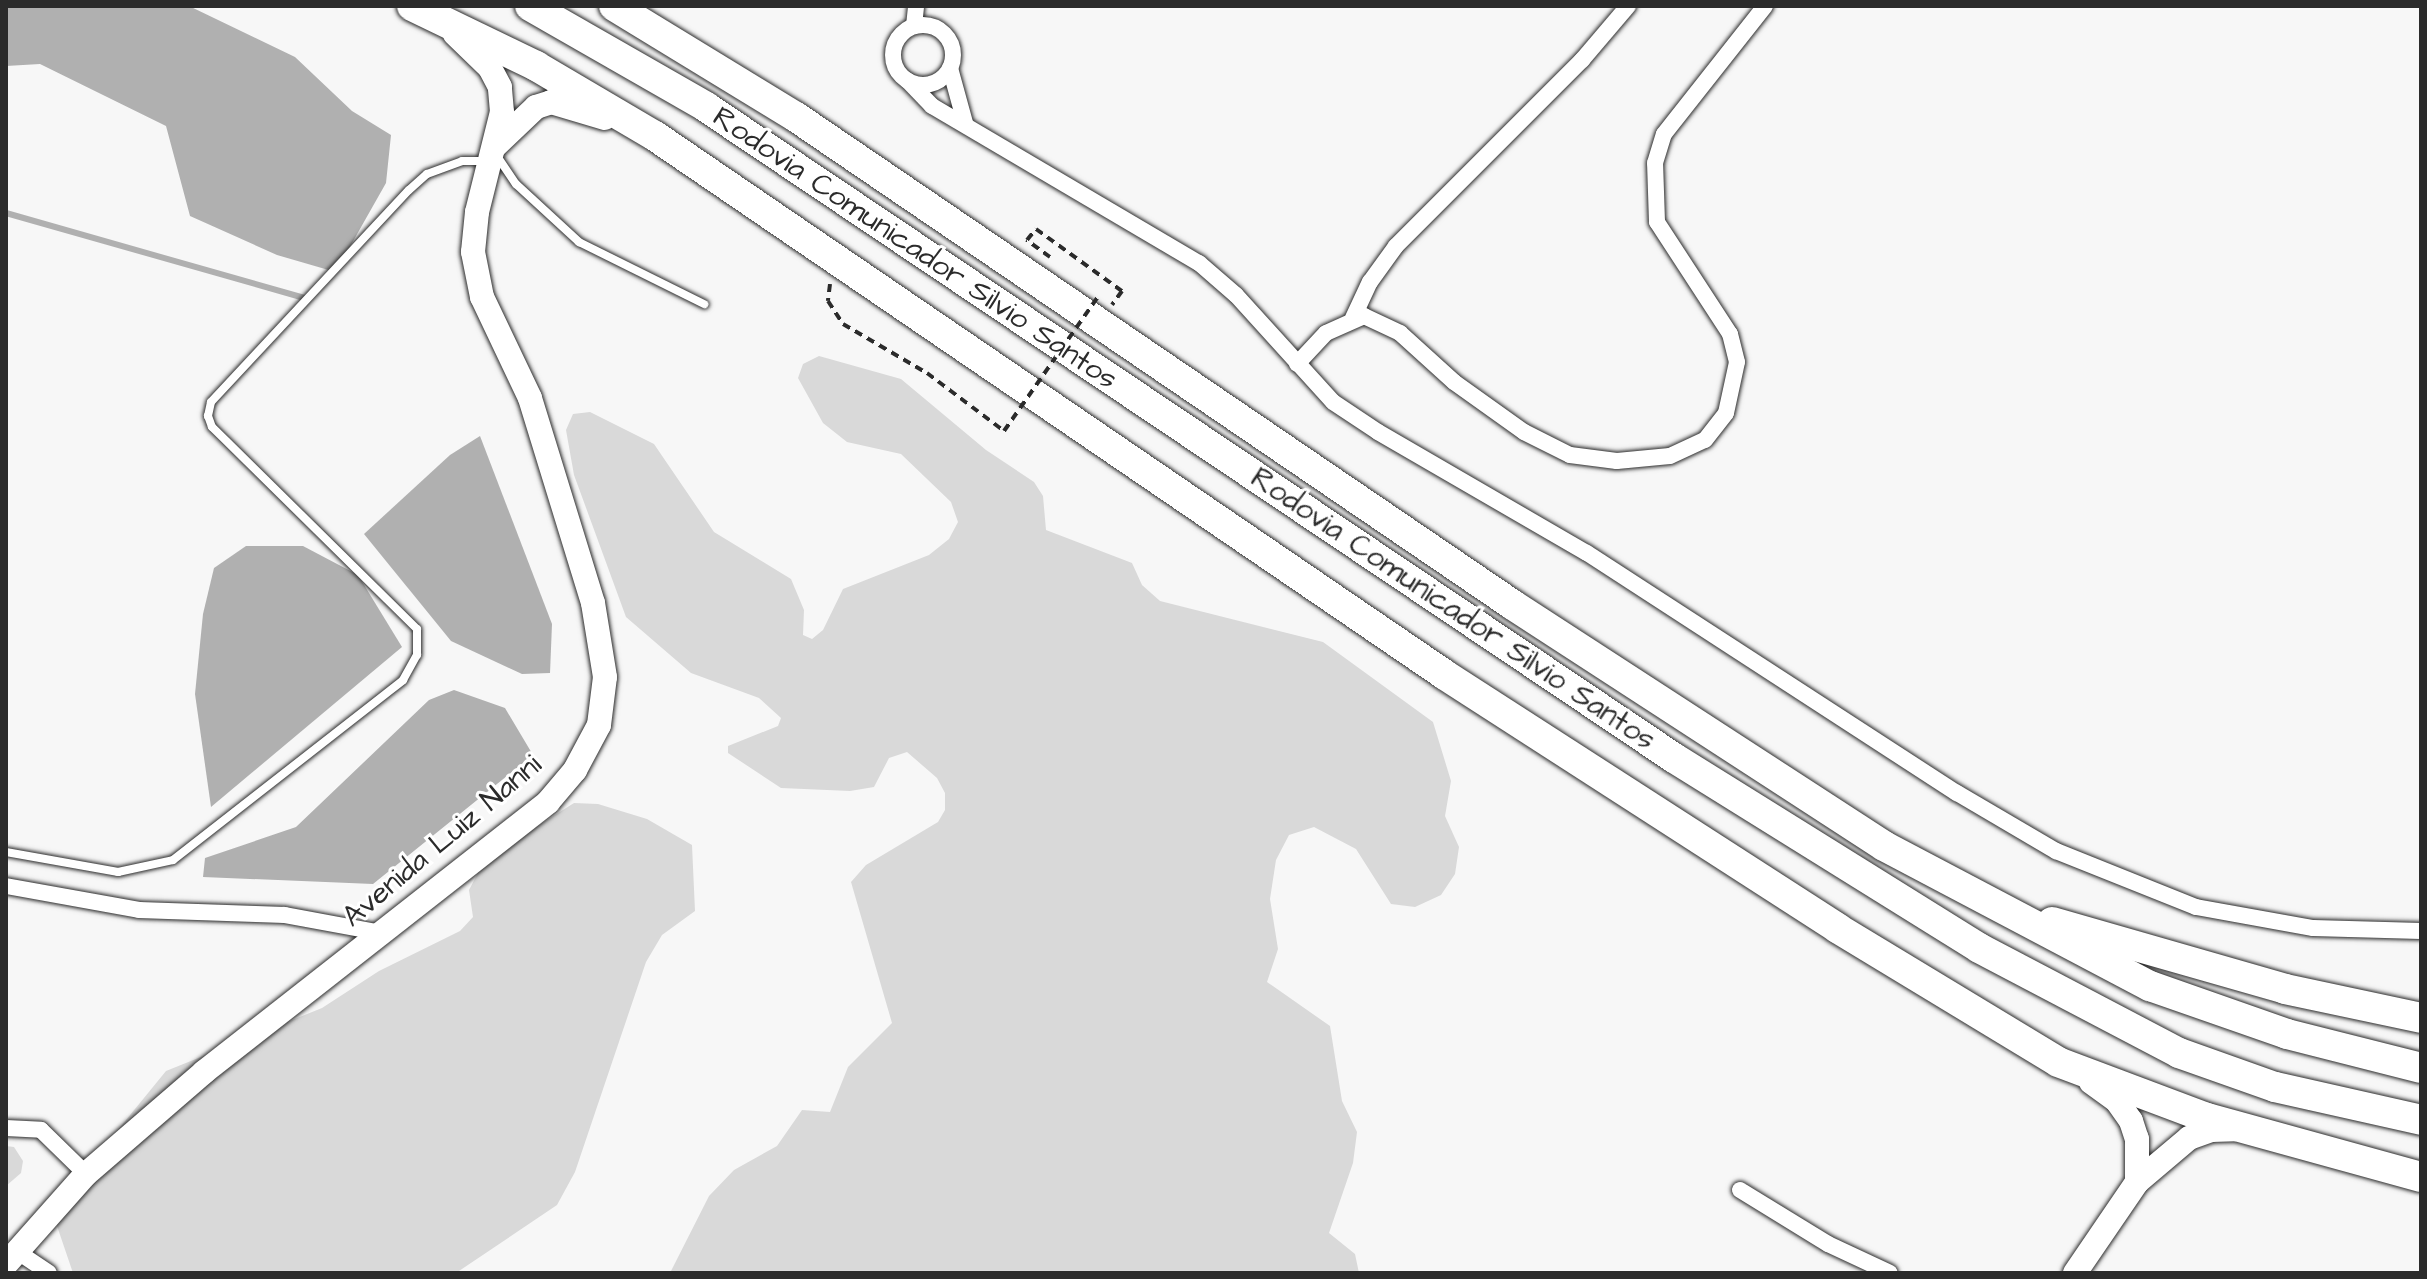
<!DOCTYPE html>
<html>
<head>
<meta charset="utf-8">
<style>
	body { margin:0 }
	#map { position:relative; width:2427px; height:1279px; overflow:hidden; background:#f7f7f7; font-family:"Architects Daughter",sans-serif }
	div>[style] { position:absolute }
	.green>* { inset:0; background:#d9d9d9 }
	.water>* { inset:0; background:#b0b0b0 }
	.stream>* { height:6px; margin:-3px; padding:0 3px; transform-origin:3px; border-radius:3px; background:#b0b0b0 }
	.path>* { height:4px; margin-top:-2px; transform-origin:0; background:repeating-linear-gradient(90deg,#2b2b2b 0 8px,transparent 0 14px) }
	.roads { filter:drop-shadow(0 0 2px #2b2b2b) drop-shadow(0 0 2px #2b2b2b) }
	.lane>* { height:8px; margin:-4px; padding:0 4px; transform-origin:4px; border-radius:4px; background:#fff }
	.street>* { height:16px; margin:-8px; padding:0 8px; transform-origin:8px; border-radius:8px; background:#fff }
	.street>.ring { margin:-8px; padding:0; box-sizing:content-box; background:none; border:16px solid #fff; border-radius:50% }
	.secondary>* { height:24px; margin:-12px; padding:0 12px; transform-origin:12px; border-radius:12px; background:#fff }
	.highway>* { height:30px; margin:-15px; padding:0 15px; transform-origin:15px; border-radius:15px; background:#fff }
	.path-bridge>* { height:4px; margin-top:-2px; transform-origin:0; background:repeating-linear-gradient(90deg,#2b2b2b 0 8px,transparent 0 14px) }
	span { translate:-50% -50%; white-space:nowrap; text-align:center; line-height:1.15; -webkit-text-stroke:6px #fff; paint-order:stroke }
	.street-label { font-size:30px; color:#2b2b2b }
	.frame { position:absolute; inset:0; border:8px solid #2b2b2b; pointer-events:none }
</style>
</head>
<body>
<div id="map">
	<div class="green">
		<div style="clip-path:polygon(819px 356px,901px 379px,986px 450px,1034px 482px,1043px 496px,1046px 530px,1132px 563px,1142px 585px,1160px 601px,1323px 642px,1433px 722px,1451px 781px,1445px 816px,1459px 847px,1455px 874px,1441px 895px,1415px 907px,1391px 904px,1356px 849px,1314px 827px,1289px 835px,1276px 860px,1270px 899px,1278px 949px,1267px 982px,1330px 1026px,1342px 1101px,1357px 1132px,1353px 1163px,1329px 1233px,1355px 1254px,1359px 1273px,670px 1273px,709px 1196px,734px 1170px,777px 1146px,802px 1110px,830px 1112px,848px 1067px,892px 1023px,851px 882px,866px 865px,938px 822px,945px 810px,945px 793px,937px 778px,907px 752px,889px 758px,874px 787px,850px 791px,781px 788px,728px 753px,728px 746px,778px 726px,781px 718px,759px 698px,691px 673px,626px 617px,574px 475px,566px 430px,573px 414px,590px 412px,654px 444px,714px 532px,791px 579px,804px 610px,803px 635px,812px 639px,823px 630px,843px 589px,929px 555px,949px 539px,958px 522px,951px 502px,901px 454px,847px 442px,823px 423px,798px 378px,803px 364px)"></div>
		<div style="clip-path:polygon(574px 803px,598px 804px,647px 819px,692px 845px,695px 911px,662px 935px,646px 962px,575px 1172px,557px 1205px,456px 1273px,73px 1273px,57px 1226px,59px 1202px,166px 1071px,322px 1008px,379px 971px,460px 931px,473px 917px,469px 890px,479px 871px,506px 846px)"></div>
		<div style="clip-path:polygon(6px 1146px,14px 1147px,23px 1161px,21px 1173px,6px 1186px)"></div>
	</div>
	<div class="water">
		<div style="clip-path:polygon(6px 6px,189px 6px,295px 57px,352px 111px,391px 135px,386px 183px,343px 259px,332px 271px,277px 255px,190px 216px,166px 126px,40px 64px,6px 66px)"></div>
		<div style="clip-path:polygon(480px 436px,552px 624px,550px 673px,522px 674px,451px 641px,364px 534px,450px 455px)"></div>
		<div style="clip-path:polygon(246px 546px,303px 546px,358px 575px,402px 647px,211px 807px,195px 694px,203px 614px,214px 568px)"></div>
		<div style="clip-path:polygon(454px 690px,505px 708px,533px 755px,373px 884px,203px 877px,205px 858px,296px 827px,429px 700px)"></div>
	</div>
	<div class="stream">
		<div style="left:6px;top:213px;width:313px;rotate:15.9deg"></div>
	</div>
	<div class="path">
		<div style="left:1050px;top:257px;width:29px;rotate:-144deg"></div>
		<div style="left:1027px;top:240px;width:14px;rotate:-51deg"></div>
		<div style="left:1036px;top:229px;width:106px;rotate:35.8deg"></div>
		<div style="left:1122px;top:291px;width:17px;rotate:126deg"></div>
		<div style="left:830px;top:284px;width:17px;rotate:97deg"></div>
		<div style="left:828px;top:301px;width:27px;rotate:57deg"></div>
		<div style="left:843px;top:324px;width:97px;rotate:30.3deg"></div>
		<div style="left:927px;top:373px;width:96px;rotate:37deg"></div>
	</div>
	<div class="roads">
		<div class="lane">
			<div style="left:497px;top:156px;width:34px;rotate:56deg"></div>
			<div style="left:516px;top:184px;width:86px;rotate:42.6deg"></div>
			<div style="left:579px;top:242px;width:140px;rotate:26.4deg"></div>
			<div style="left:6px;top:852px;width:114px;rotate:10.1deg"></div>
			<div style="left:118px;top:872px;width:56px;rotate:-12.3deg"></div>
			<div style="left:173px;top:860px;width:292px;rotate:-38deg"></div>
			<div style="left:403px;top:680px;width:29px;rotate:-61deg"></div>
			<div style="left:417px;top:655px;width:26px;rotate:-90deg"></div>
			<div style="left:417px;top:629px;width:288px;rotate:-135.4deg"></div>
			<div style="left:212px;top:427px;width:12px;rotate:-110deg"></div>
			<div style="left:208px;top:416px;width:14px;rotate:-78deg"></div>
			<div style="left:211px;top:402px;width:290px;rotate:-47deg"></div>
			<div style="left:409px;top:190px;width:24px;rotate:-42deg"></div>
			<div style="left:427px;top:174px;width:37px;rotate:-20deg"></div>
			<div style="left:462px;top:161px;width:25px"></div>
		</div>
		<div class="street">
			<div class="ring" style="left:893px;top:25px;width:44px;height:44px"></div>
			<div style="left:914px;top:26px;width:20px;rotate:-84deg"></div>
			<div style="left:950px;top:68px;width:57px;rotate:74.7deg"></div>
			<div style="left:907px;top:80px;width:36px;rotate:46deg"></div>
			<div style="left:932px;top:106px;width:310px;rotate:30.5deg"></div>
			<div style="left:1199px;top:263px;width:49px;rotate:40.9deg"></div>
			<div style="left:1236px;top:295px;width:144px;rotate:47.8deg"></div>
			<div style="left:1333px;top:402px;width:54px;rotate:33.7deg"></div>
			<div style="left:1378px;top:432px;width:241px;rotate:30.1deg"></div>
			<div style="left:1587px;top:553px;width:441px;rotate:33deg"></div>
			<div style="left:1957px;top:793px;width:115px;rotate:30.4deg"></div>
			<div style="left:2056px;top:851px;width:151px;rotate:21.8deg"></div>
			<div style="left:2196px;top:907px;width:119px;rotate:10.2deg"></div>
			<div style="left:2313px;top:928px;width:108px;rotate:1.6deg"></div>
			<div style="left:1353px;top:318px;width:40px;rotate:-65deg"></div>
			<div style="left:1370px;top:282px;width:44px;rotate:-54.2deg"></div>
			<div style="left:1396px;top:246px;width:263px;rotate:-45deg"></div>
			<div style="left:1582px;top:60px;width:71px;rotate:-49.6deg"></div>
			<div style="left:1297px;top:364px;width:42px;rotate:-46.9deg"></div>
			<div style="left:1326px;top:333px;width:42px;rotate:-24.1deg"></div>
			<div style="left:1364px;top:316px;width:40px;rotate:25deg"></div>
			<div style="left:1400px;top:333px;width:73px;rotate:42.2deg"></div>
			<div style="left:1454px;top:382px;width:86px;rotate:35.5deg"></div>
			<div style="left:1524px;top:432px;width:51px;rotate:26.6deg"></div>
			<div style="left:1570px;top:455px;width:47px;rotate:7.3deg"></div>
			<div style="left:1617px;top:461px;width:53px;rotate:-5.4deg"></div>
			<div style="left:1670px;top:456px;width:38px;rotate:-25deg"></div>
			<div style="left:1705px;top:440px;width:34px;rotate:-52deg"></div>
			<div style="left:1726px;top:413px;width:52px;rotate:-77.8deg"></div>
			<div style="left:1737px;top:362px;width:29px;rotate:-104deg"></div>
			<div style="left:1730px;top:334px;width:134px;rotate:-123.1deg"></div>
			<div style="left:1657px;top:222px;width:59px;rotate:-91.9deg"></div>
			<div style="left:1655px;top:163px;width:30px;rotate:-73deg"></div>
			<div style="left:1664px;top:134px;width:163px;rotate:-51.7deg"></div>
			<div style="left:6px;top:886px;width:135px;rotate:10.2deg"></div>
			<div style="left:139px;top:910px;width:146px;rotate:2deg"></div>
			<div style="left:285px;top:915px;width:99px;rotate:10.5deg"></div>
			<div style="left:6px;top:1128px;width:35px;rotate:3deg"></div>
			<div style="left:41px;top:1130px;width:63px;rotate:44.4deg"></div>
			<div style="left:1740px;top:1190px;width:103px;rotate:31.5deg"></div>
			<div style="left:1828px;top:1244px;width:68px;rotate:25.1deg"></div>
			<div style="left:15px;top:1250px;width:41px;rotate:34.1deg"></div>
		</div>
		<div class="secondary">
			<div style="left:494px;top:147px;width:58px;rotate:-43.6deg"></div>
			<div style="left:536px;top:107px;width:16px;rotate:-18deg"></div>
			<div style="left:551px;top:102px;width:56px;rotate:16.5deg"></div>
			<div style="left:2091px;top:1082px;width:32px;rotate:36deg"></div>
			<div style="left:2117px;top:1101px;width:24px;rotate:55deg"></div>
			<div style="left:2131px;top:1121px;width:19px;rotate:72deg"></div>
			<div style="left:2137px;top:1139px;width:43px;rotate:90deg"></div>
			<div style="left:6px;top:1264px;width:120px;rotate:-48.4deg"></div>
			<div style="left:86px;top:1174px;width:156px;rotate:-40.8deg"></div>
			<div style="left:204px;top:1072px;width:437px;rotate:-38.1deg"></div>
			<div style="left:548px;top:802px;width:42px;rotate:-49.8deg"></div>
			<div style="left:575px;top:770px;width:51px;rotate:-61.9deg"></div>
			<div style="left:599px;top:725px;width:48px;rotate:-82.9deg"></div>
			<div style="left:605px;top:677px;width:75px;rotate:-99.2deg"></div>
			<div style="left:593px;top:603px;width:214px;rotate:-107.1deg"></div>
			<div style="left:530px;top:398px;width:112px;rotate:-115.4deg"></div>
			<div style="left:482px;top:297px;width:46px;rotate:-101.3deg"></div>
			<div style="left:473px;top:252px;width:40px;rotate:-84.3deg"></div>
			<div style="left:477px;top:212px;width:103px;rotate:-76deg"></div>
			<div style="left:502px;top:112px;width:25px;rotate:-95deg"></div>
			<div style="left:500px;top:87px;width:21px;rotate:-118deg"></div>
			<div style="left:490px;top:68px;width:49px;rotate:-135.8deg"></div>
			<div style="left:2075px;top:1273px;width:110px;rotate:-55.7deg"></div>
			<div style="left:2137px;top:1182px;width:68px;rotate:-40.2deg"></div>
			<div style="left:2189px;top:1138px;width:23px;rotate:-20deg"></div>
			<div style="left:2211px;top:1130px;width:24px;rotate:-2deg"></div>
		</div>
		<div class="highway">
			<div style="left:412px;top:6px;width:138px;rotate:25.8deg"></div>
			<div style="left:536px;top:66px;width:138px;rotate:30.5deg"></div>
			<div style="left:655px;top:136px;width:956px;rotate:34.3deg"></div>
			<div style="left:1445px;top:675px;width:467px;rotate:32.8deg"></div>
			<div style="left:1837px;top:928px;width:258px;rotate:31.2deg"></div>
			<div style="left:2058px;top:1062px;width:159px;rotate:20.6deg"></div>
			<div style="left:2207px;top:1118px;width:222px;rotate:15.4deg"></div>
			<div style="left:530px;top:6px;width:203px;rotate:29.8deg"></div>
			<div style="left:706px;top:107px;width:1167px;rotate:33.92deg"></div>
			<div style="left:1674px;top:758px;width:359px;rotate:31.9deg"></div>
			<div style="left:1979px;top:948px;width:226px;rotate:27.7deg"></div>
			<div style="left:2179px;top:1053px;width:102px;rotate:19.5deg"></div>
			<div style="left:2275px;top:1087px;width:150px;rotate:12.7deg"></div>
			<div style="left:614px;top:6px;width:213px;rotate:31.4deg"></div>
			<div style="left:796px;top:117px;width:867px;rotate:34.24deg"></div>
			<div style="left:1513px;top:605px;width:442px;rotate:33deg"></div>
			<div style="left:1884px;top:846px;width:301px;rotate:27.8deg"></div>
			<div style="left:2150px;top:986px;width:145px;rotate:19.3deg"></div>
			<div style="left:2287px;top:1034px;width:138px;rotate:14.2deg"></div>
			<div style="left:2052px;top:922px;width:242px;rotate:16deg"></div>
			<div style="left:2285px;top:989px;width:139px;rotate:12deg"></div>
		</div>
	</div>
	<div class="path-bridge">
		<div style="left:1004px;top:431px;width:167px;rotate:-55deg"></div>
	</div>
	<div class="street-label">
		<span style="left:915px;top:248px;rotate:34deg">Rodovia Comunicador Silvio Santos</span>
		<span style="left:1453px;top:609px;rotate:34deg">Rodovia Comunicador Silvio Santos</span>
		<span style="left:442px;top:841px;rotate:-40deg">Avenida Luiz Nanni</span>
	</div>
	<div class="frame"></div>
</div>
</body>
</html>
